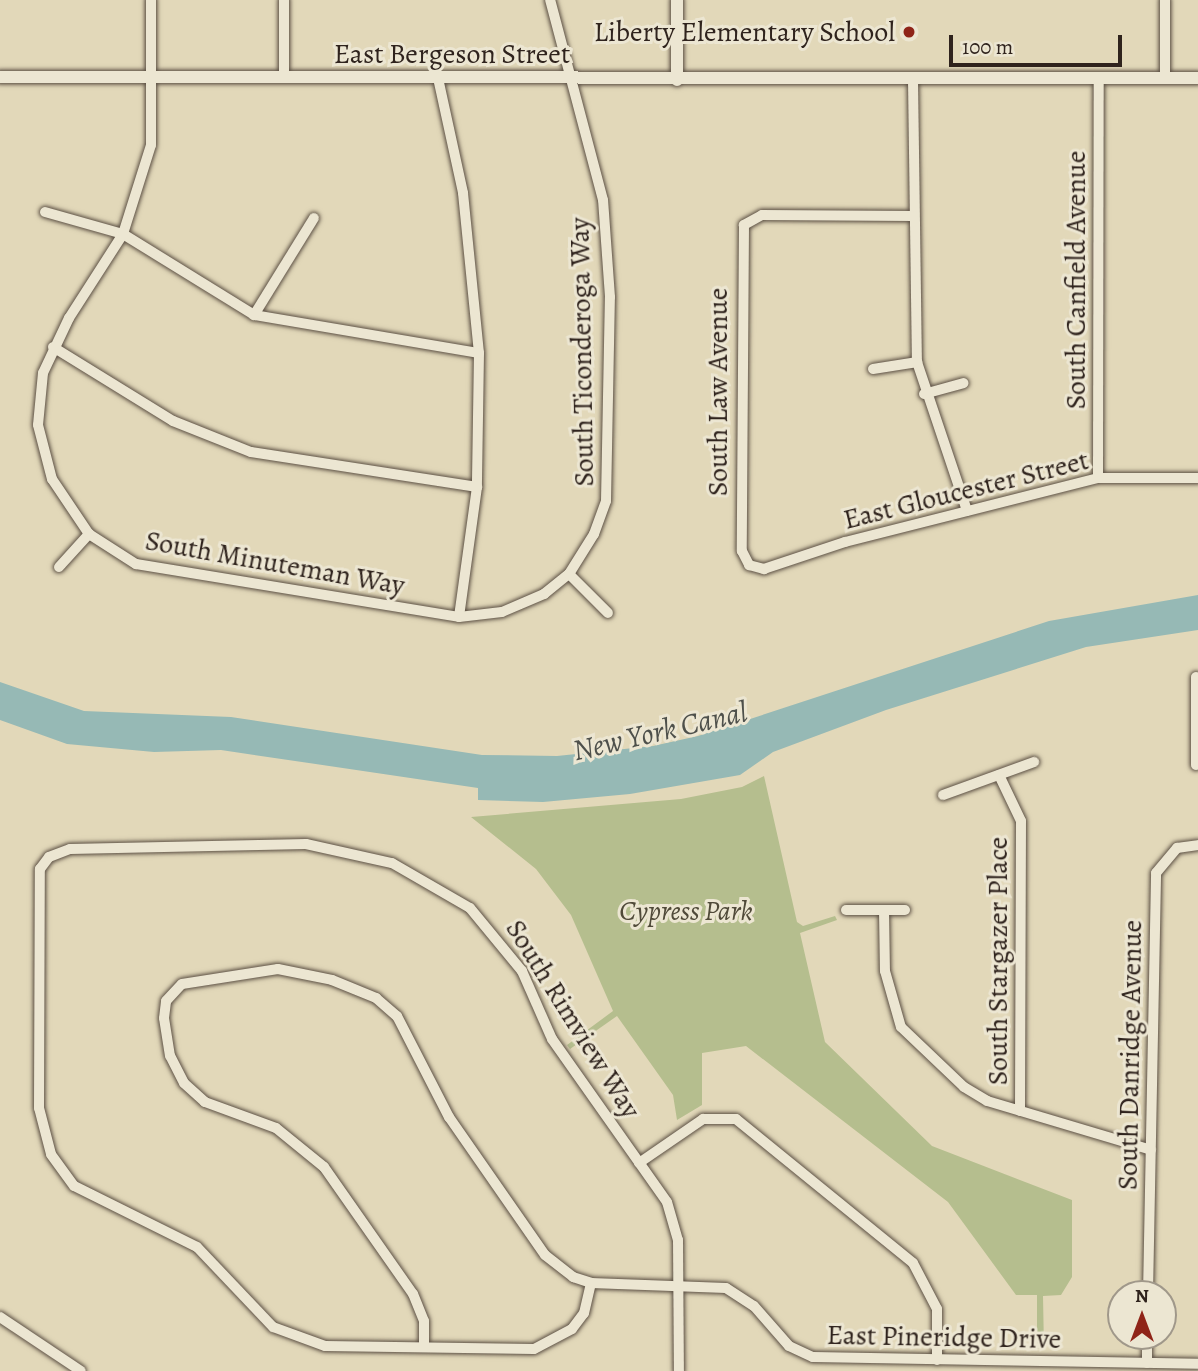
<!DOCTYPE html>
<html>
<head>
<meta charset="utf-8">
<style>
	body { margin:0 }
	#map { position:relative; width:1198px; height:1371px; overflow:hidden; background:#e2d8b9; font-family:Alegreya,serif }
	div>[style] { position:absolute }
	.green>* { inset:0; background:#b5be8e }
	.water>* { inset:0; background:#96b9b5 }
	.roads { filter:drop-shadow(0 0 2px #5c5044) drop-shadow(0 0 2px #5c5044) }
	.minor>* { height:10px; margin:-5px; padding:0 5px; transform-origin:5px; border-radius:5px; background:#ece6d2 }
	.tertiary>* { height:12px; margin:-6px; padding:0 6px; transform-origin:6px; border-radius:6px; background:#ece6d2 }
	.dots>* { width:19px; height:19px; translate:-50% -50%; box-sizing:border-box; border:4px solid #ece6d2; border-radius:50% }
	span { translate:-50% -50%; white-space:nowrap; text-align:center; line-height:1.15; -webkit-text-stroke:6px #ece6d2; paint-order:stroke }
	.poi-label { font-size:28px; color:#2f231d }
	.right { translate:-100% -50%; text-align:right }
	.street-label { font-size:28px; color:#2f231d }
	.park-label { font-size:28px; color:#504a39; font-style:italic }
	.water-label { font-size:30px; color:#4e504b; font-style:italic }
	.north { position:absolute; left:1107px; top:1280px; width:70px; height:70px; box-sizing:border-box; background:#ece6d2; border:2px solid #a0988a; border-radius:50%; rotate:0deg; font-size:19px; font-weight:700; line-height:28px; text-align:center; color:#2f231d }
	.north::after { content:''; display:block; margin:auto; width:24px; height:32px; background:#8f2418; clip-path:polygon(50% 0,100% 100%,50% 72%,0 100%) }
	.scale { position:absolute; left:949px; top:35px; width:173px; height:32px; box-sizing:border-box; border:4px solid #2f231d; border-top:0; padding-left:9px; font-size:21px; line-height:24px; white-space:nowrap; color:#2f231d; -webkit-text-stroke:5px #ece6d2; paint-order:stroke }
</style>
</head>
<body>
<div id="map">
	<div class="green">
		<div style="clip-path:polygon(764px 776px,797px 922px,803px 926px,835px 916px,837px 920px,800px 933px,825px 1042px,932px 1146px,1072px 1200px,1072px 1277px,1061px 1295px,1043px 1296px,1044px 1349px,1037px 1349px,1037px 1295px,1016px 1295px,948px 1202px,746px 1046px,702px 1053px,702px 1105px,677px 1120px,673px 1095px,617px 1016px,570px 1049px,567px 1045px,613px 1011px,571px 915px,536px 869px,471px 817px,681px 799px,742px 787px)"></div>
	</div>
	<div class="water">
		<div style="clip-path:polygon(1198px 595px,1198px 630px,1086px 647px,886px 710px,773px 752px,740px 775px,630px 794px,543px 802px,478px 800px,478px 788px,221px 750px,154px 752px,67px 744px,0 720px,0 682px,84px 711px,231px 717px,482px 755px,557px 756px,653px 746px,698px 736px,1049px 621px)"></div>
	</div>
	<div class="roads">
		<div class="minor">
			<div style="left:151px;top:0;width:145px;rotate:90deg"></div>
			<div style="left:151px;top:145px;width:93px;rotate:107.5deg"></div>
			<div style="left:123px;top:234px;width:100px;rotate:122.7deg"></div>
			<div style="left:69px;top:318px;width:61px;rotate:115.3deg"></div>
			<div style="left:43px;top:373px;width:52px;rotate:95.5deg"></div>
			<div style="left:38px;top:425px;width:56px;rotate:75.5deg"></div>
			<div style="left:52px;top:479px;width:66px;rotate:56.1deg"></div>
			<div style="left:89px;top:534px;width:56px;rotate:32.6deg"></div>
			<div style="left:136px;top:564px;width:327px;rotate:9.3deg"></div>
			<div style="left:459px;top:617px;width:43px;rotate:-6.6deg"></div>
			<div style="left:502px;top:612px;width:46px;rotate:-23.2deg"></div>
			<div style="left:544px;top:594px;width:32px;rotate:-39deg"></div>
			<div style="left:569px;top:574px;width:47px;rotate:-58deg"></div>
			<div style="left:594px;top:534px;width:35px;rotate:-70deg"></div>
			<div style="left:606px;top:501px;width:204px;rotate:-88.9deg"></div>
			<div style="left:610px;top:297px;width:97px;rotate:-94.1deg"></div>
			<div style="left:603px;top:200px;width:207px;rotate:-104.8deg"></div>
			<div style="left:284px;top:0;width:78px;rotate:90deg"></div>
			<div style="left:438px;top:78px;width:118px;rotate:77.7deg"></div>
			<div style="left:463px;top:193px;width:161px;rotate:84.3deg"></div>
			<div style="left:479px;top:353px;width:134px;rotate:90.9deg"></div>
			<div style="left:477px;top:487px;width:131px;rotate:97.9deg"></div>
			<div style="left:1165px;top:79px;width:79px;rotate:-90deg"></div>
			<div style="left:913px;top:80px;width:282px;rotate:89.2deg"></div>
			<div style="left:917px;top:362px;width:157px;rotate:71.4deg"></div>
			<div style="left:45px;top:212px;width:81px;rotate:15.8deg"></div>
			<div style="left:123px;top:234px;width:154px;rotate:31.7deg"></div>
			<div style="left:254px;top:315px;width:228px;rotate:9.6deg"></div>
			<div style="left:913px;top:216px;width:151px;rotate:-179.6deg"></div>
			<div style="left:762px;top:215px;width:21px;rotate:151deg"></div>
			<div style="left:744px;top:225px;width:326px;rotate:90.4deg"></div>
			<div style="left:742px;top:551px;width:16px;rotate:63deg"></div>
			<div style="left:749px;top:565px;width:16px;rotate:15deg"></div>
			<div style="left:764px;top:569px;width:85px;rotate:-18.4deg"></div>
			<div style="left:845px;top:542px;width:261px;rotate:-14.2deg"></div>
			<div style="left:1098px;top:478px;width:100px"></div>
			<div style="left:254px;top:315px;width:114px;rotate:-58.3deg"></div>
			<div style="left:53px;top:347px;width:141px;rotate:31.7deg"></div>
			<div style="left:173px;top:421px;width:84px;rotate:21.7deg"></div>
			<div style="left:251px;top:452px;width:229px;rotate:8.8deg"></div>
			<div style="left:873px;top:369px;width:45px;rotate:-9deg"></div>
			<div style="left:924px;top:394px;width:41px;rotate:-15.4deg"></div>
			<div style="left:1098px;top:478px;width:397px;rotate:-89.9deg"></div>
			<div style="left:59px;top:567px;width:45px;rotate:-47.7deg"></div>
			<div style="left:569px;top:574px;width:55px;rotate:45deg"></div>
			<div style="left:1196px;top:765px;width:88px;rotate:-90deg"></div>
			<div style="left:999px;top:775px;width:51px;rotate:64.4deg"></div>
			<div style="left:1021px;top:821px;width:290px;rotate:90.2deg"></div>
			<div style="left:943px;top:795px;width:97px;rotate:-19.9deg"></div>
			<div style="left:846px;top:910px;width:59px"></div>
			<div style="left:884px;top:910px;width:61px;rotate:89.1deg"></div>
			<div style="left:885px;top:971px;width:58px;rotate:74.1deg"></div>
			<div style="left:901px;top:1027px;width:87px;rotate:43.6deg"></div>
			<div style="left:964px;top:1087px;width:27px;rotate:31deg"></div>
			<div style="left:987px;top:1101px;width:171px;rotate:16.6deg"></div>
			<div style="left:639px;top:1163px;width:78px;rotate:-34.5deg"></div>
			<div style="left:703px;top:1119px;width:33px"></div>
			<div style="left:736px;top:1119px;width:228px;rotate:39.1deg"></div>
			<div style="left:913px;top:1263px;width:52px;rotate:62.4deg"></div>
			<div style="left:937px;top:1309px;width:51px;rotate:90deg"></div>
			<div style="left:591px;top:1283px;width:31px;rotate:103deg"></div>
			<div style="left:584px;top:1313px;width:20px;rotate:127deg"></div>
			<div style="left:572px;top:1329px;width:43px;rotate:152.2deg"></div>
			<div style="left:534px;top:1349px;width:209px;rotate:-179.2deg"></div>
			<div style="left:325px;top:1346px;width:55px;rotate:-159.9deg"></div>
			<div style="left:273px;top:1327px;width:110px;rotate:-133.5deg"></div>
			<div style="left:197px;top:1247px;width:137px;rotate:-153.6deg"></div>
			<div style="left:74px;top:1186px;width:39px;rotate:-126deg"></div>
			<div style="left:51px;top:1154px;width:48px;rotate:-104.6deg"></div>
			<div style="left:39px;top:1108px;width:239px;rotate:-89.8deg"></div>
			<div style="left:40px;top:869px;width:15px;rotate:-53deg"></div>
			<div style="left:49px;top:857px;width:22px;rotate:-21deg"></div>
			<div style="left:70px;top:849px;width:236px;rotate:-1.2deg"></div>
			<div style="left:306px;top:844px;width:88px;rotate:12.5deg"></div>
			<div style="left:392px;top:863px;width:90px;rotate:30deg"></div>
			<div style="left:470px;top:908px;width:82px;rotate:50.5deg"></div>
			<div style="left:522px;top:971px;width:74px;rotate:66.2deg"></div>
			<div style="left:552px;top:1039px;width:199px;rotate:54.8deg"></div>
			<div style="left:667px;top:1202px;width:40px;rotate:74deg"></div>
			<div style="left:678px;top:1240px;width:131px;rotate:89.6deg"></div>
			<div style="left:1148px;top:1294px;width:421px;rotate:-88.9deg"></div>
			<div style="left:1156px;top:873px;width:33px;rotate:-50deg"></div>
			<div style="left:1177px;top:848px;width:21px;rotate:-8deg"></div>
			<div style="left:0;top:1317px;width:97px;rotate:33.7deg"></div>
			<div style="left:424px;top:1347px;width:26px;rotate:-90deg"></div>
			<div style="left:424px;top:1321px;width:29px;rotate:-112deg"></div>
			<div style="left:413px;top:1294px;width:155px;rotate:-125deg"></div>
			<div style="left:324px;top:1167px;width:62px;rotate:-140.9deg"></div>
			<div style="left:276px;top:1128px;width:76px;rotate:-159.9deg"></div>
			<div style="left:205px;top:1102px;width:28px;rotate:-138deg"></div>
			<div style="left:184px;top:1083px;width:30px;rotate:-117deg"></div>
			<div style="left:170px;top:1056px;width:38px;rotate:-99deg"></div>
			<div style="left:164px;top:1018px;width:17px;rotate:-83deg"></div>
			<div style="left:166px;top:1001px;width:23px;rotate:-47deg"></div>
			<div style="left:182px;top:984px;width:97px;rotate:-8.9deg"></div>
			<div style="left:278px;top:969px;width:55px;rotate:11.5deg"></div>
			<div style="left:332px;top:980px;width:48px;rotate:22.2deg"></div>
			<div style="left:376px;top:998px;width:28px;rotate:41deg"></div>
			<div style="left:397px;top:1016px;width:114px;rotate:62.8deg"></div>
			<div style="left:449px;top:1117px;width:168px;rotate:55.2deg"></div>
			<div style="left:545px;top:1255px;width:36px;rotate:38deg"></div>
			<div style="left:573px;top:1277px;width:19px;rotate:18deg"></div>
			<div style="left:591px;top:1283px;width:135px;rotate:2.1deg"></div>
			<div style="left:726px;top:1288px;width:33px;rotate:33deg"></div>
			<div style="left:754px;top:1306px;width:53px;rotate:48.8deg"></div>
			<div style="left:789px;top:1346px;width:26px;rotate:25deg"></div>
			<div style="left:813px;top:1357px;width:385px;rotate:1deg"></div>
			<div style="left:1147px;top:1363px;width:27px;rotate:-90deg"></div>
		</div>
		<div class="tertiary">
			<div style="left:677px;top:0;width:80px;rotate:90deg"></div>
			<div style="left:0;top:77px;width:1198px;rotate:0.05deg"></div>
		</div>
	</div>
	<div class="dots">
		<div style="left:909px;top:32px;background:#8f2418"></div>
	</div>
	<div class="poi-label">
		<span class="right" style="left:895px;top:32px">Liberty Elementary School</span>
	</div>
	<div class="street-label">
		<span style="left:452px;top:54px">East Bergeson Street</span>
		<span style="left:1076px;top:280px;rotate:-90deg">South Canfield Avenue</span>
		<span style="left:582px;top:352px;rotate:-91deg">South Ticonderoga Way</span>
		<span style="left:718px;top:392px;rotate:-90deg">South Law Avenue</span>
		<span style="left:966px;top:490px;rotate:-14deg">East Gloucester Street</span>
		<span style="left:275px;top:563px;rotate:10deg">South Minuteman Way</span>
		<span style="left:998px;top:961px;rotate:-90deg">South Stargazer Place</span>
		<span style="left:573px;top:1019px;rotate:58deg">South Rimview Way</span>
		<span style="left:1130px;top:1055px;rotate:-89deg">South Danridge Avenue</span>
		<span style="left:944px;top:1337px;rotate:1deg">East Pineridge Drive</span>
	</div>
	<div class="park-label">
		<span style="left:686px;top:911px">Cypress Park</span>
	</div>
	<div class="water-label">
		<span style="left:660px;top:731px;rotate:-13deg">New York Canal</span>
	</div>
	<div class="north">N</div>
	<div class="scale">100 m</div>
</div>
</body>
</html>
